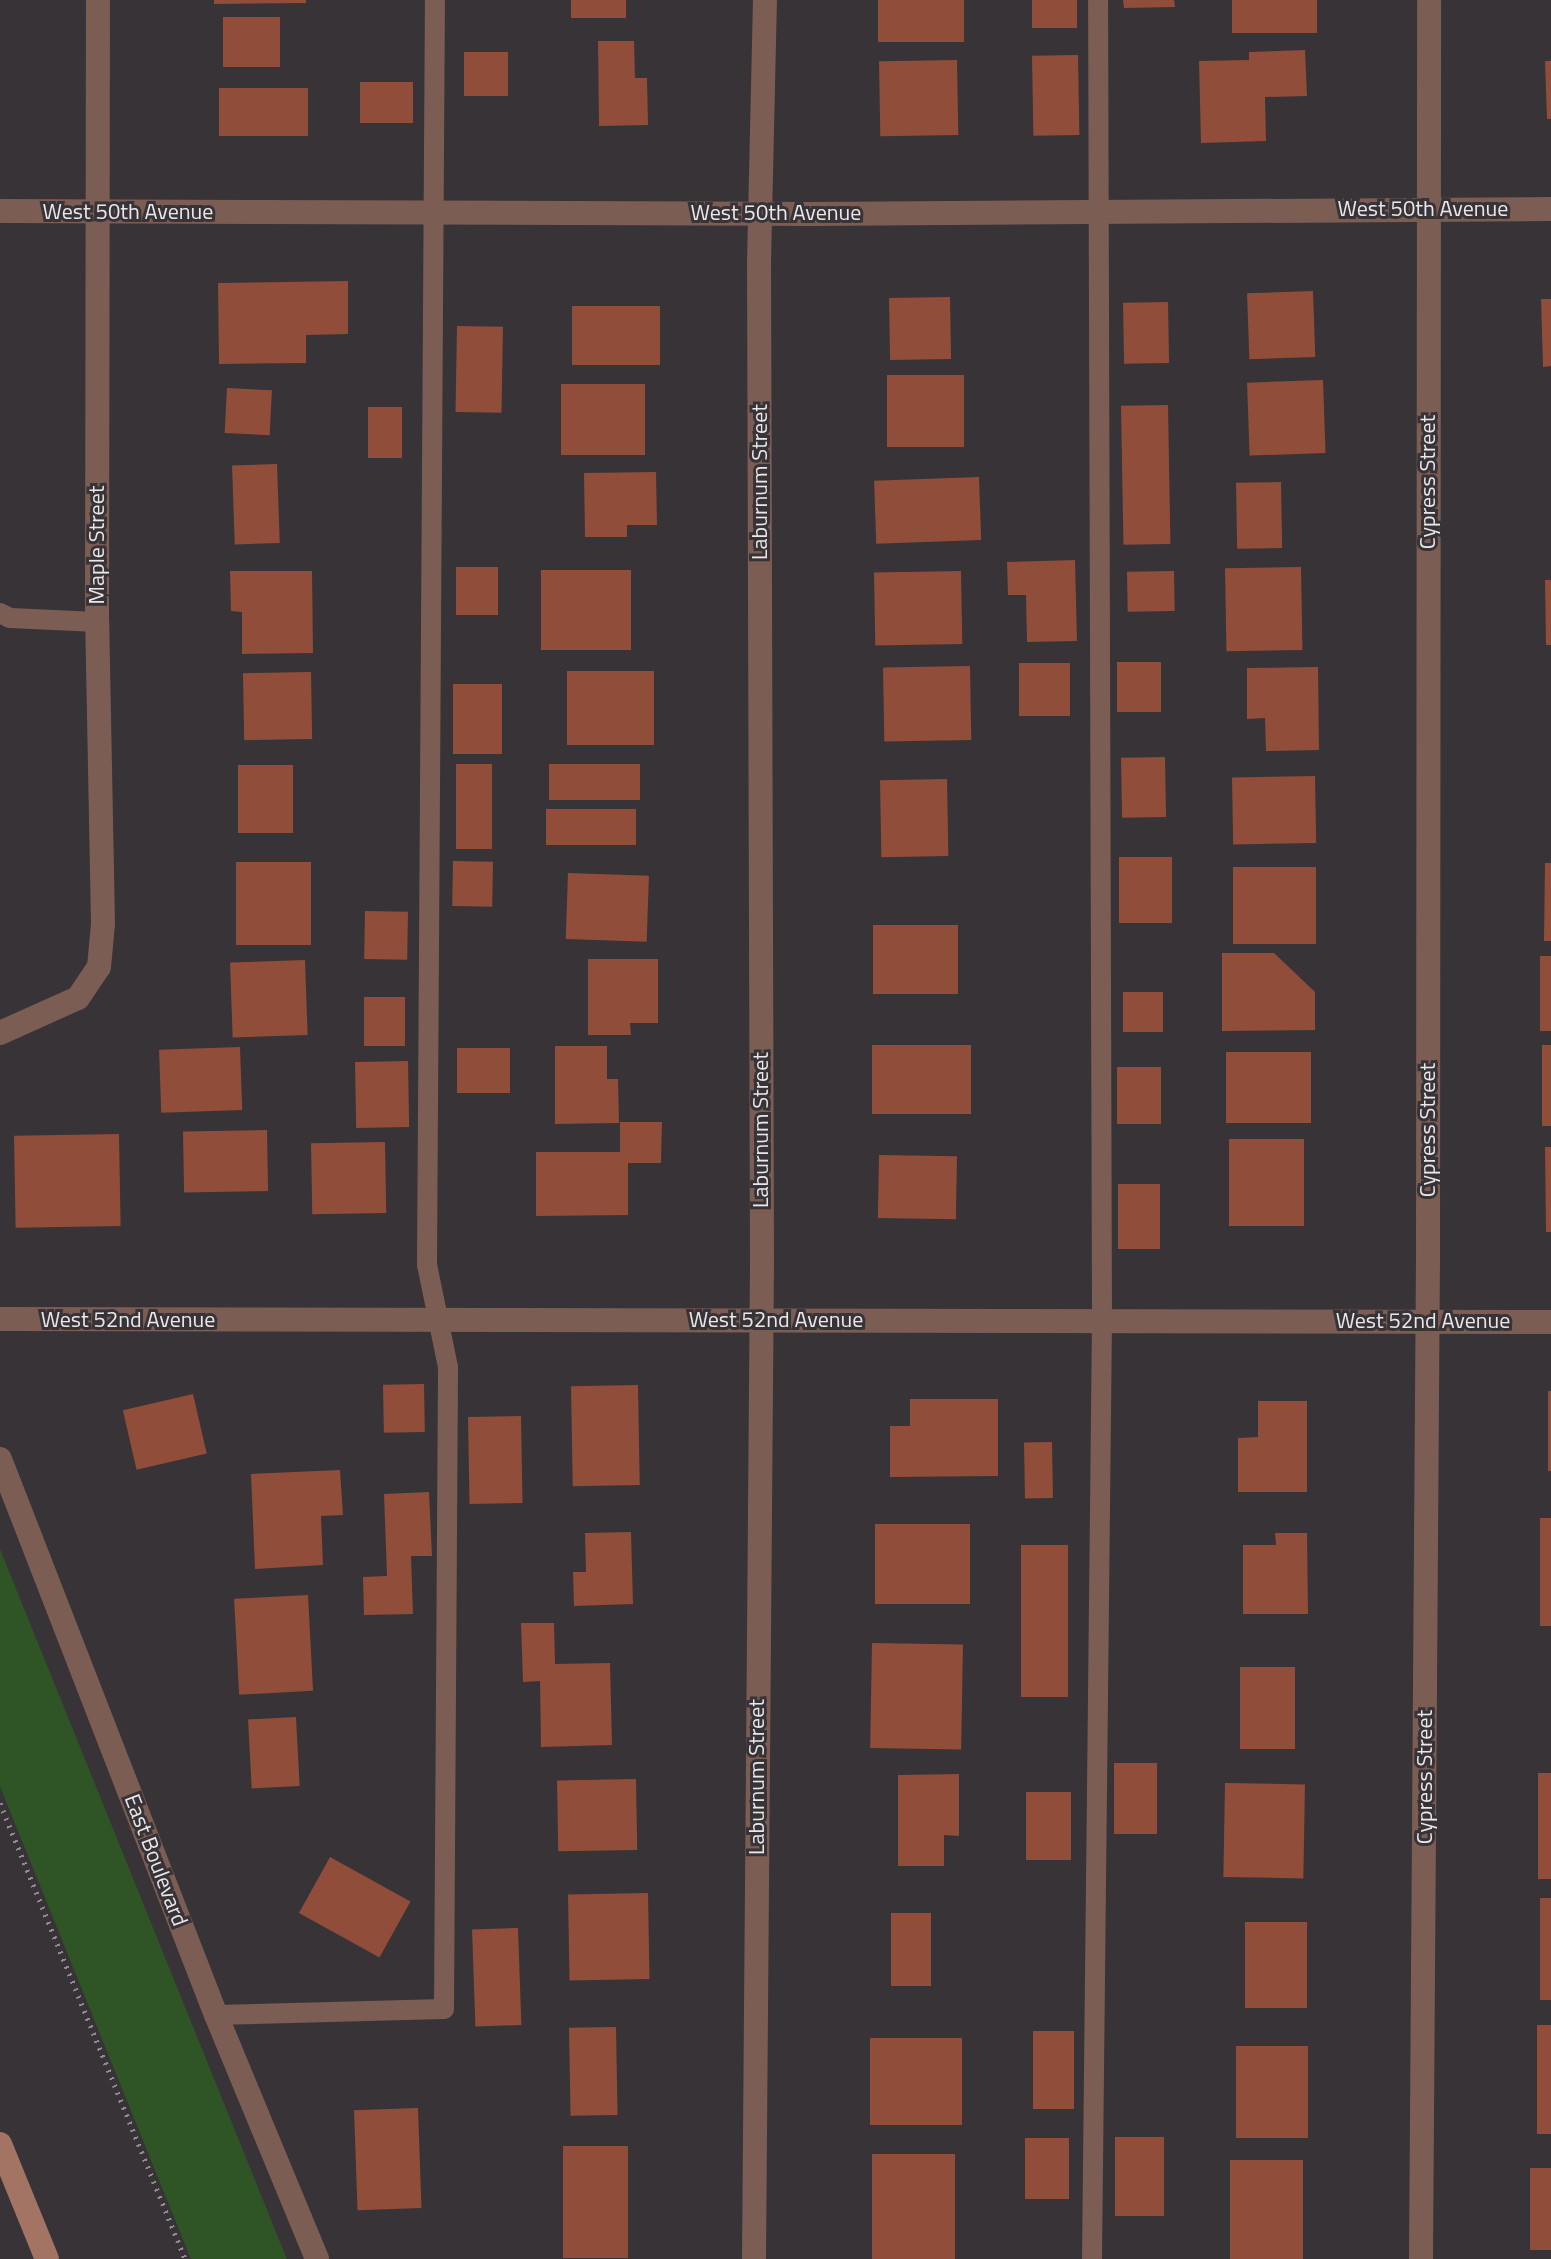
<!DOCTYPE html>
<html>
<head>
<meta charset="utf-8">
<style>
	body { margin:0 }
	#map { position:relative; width:1551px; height:2259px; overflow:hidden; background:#373337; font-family:"Titillium Web",sans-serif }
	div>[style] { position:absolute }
	.green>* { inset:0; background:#2f5526; transform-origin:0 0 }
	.building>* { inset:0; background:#904d3a; transform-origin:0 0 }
	.path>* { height:5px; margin-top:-2.5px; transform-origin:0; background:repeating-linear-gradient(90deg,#8f8c8f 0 2px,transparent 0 8px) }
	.lane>* { height:20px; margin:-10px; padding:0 10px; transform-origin:10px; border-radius:10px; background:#7c5d54 }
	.street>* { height:24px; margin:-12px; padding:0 12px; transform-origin:12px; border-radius:12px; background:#7c5d54 }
	.secondary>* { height:24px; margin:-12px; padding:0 12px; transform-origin:12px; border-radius:12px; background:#a37364 }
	span { translate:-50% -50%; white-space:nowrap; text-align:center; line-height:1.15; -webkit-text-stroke:6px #373337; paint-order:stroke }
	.street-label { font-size:22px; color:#eae7ea }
</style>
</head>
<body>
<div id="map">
	<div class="green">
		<div style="left:0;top:1549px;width:767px;height:89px;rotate:68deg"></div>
	</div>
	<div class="building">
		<div style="clip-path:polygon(214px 0,306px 0,306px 3px,214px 4px)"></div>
		<div style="left:571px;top:0;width:55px;height:18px"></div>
		<div style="left:878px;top:0;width:86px;height:42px"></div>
		<div style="left:1032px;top:0;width:45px;height:28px"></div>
		<div style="clip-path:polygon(1123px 0,1174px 0,1175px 7px,1124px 8px)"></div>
		<div style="left:1232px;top:0;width:85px;height:33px"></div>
		<div style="left:280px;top:17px;width:50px;height:57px;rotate:90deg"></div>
		<div style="clip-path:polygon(598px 41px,634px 41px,635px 78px,647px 78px,648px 125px,599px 126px)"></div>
		<div style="clip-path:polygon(1305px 50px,1307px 96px,1265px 97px,1266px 141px,1201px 143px,1199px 61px,1249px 60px,1249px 52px)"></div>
		<div style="left:464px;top:52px;width:44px;height:44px"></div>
		<div style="left:1078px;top:55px;width:80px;height:46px;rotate:89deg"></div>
		<div style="left:957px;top:60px;width:75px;height:78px;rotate:89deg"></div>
		<div style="clip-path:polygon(1545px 61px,1551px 61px,1551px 119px,1547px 119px)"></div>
		<div style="left:360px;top:82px;width:53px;height:41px"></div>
		<div style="left:219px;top:88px;width:89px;height:48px"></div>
		<div style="clip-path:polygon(348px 281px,348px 334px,306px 335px,306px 363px,219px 364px,218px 283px)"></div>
		<div style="left:1313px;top:291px;width:66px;height:66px;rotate:88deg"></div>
		<div style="left:950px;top:297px;width:62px;height:61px;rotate:89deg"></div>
		<div style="clip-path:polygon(1541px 299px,1551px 299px,1551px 366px,1543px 367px)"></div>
		<div style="left:1168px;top:302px;width:61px;height:45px;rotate:89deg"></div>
		<div style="left:572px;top:306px;width:88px;height:59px"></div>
		<div style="left:457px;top:326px;width:46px;height:86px;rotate:1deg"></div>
		<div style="left:887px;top:375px;width:77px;height:72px"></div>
		<div style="left:1323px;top:380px;width:73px;height:76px;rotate:88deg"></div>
		<div style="left:561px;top:384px;width:84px;height:71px"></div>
		<div style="left:227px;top:388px;width:45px;height:45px;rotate:3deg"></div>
		<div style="left:1168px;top:405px;width:139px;height:47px;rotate:89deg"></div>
		<div style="left:368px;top:407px;width:34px;height:51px"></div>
		<div style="left:277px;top:464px;width:79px;height:45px;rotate:88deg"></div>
		<div style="clip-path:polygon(656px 472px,657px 525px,627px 525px,627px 537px,585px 537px,584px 473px)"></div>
		<div style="left:979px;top:477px;width:63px;height:105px;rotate:88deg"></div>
		<div style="left:1281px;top:482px;width:66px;height:45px;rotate:89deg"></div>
		<div style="clip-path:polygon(1075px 560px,1077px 641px,1027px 642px,1026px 595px,1008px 595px,1007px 562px)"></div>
		<div style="left:456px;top:567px;width:42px;height:48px"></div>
		<div style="left:1301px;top:567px;width:83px;height:76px;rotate:89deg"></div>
		<div style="left:541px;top:570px;width:90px;height:80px"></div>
		<div style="clip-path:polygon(230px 571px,312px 571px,313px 653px,242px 654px,242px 612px,231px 611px)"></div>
		<div style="left:961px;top:571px;width:73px;height:87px;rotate:89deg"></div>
		<div style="left:1174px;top:571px;width:40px;height:47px;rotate:89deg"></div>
		<div style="clip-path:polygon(1545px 580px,1551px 580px,1551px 645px,1546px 645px)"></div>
		<div style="left:1117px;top:662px;width:44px;height:50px"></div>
		<div style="left:1019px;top:663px;width:51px;height:53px"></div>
		<div style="left:970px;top:666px;width:74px;height:87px;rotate:89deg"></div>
		<div style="clip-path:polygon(1318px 667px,1319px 750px,1266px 751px,1265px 718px,1247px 719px,1247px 668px)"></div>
		<div style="left:567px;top:671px;width:87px;height:74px"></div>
		<div style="left:311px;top:672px;width:67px;height:68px;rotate:89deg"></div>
		<div style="left:453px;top:684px;width:49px;height:70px"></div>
		<div style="left:1165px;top:757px;width:60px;height:44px;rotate:89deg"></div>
		<div style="left:456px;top:764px;width:36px;height:85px"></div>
		<div style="left:549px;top:764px;width:91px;height:36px"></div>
		<div style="left:293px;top:765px;width:68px;height:55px;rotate:90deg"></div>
		<div style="left:1315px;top:776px;width:67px;height:83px;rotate:89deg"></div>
		<div style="left:947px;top:779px;width:77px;height:67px;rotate:89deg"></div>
		<div style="left:636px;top:809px;width:36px;height:90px;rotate:90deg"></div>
		<div style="left:1119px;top:857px;width:53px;height:66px"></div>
		<div style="left:453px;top:861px;width:40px;height:45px;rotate:1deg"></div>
		<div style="left:236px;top:862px;width:75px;height:83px"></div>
		<div style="clip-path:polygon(1545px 863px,1551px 863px,1551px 941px,1544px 941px)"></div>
		<div style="left:1233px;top:867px;width:83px;height:77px"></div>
		<div style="left:568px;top:873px;width:81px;height:66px;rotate:2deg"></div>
		<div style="left:365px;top:911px;width:43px;height:48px;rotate:1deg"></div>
		<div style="left:873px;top:925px;width:85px;height:69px"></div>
		<div style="clip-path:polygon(1222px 953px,1274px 953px,1315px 992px,1315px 1030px,1222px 1031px)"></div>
		<div style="left:1540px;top:956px;width:11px;height:75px"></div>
		<div style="clip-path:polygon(588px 959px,658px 959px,658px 1023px,630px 1023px,631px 1035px,588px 1035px)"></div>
		<div style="left:305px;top:960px;width:75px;height:75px;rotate:88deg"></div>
		<div style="left:1123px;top:992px;width:40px;height:40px"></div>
		<div style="left:364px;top:997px;width:41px;height:49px"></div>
		<div style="left:872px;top:1045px;width:99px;height:69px"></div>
		<div style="left:1542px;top:1045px;width:9px;height:81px"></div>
		<div style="clip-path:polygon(555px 1046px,607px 1046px,607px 1079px,618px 1079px,619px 1123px,555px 1124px)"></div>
		<div style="left:240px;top:1047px;width:63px;height:81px;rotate:88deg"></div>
		<div style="left:457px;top:1048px;width:53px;height:45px"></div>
		<div style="left:1226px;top:1052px;width:85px;height:71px"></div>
		<div style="left:408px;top:1061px;width:66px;height:53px;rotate:89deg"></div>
		<div style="left:1117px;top:1067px;width:44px;height:57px"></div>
		<div style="clip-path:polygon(620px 1122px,662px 1122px,661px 1163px,628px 1163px,628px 1215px,536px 1216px,536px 1152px,620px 1152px)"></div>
		<div style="left:267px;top:1130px;width:61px;height:84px;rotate:89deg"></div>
		<div style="left:119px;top:1134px;width:92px;height:105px;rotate:89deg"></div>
		<div style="left:1304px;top:1139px;width:87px;height:75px;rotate:90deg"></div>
		<div style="left:385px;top:1142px;width:71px;height:74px;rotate:89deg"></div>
		<div style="clip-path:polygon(1545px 1147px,1551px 1147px,1551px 1232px,1546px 1232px)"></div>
		<div style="left:879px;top:1155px;width:78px;height:63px;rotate:1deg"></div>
		<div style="left:1118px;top:1184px;width:42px;height:65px"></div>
		<div style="left:424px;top:1384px;width:48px;height:41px;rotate:89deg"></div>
		<div style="left:638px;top:1385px;width:100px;height:67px;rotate:89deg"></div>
		<div style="left:1548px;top:1391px;width:3px;height:80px"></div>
		<div style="left:193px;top:1394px;width:61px;height:72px;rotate:77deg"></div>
		<div style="clip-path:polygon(910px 1399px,998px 1399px,998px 1476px,890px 1477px,890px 1426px,910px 1426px)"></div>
		<div style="clip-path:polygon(1258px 1401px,1307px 1401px,1307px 1492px,1238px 1492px,1238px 1438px,1258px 1437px)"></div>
		<div style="left:521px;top:1416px;width:87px;height:53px;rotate:89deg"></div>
		<div style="left:1052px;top:1442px;width:56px;height:28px;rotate:89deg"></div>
		<div style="clip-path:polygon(340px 1470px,343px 1515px,321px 1516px,323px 1565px,255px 1569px,251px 1474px)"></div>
		<div style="clip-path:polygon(429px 1492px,432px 1556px,411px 1556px,413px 1614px,364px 1615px,363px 1577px,387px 1576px,384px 1494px)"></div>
		<div style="left:1540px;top:1518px;width:11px;height:108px"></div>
		<div style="left:875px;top:1524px;width:95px;height:80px"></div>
		<div style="clip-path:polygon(631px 1532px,633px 1604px,574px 1606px,573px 1572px,586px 1572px,585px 1533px)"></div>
		<div style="clip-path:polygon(1275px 1533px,1307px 1533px,1308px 1614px,1243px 1614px,1243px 1545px,1276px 1545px)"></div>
		<div style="left:1021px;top:1545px;width:47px;height:152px"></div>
		<div style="left:308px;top:1595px;width:96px;height:74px;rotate:87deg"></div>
		<div style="clip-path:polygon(521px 1623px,554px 1623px,555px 1664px,610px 1663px,612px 1745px,541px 1747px,540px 1681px,523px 1682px)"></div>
		<div style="left:872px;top:1643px;width:91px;height:105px;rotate:1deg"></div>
		<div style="left:1240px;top:1667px;width:55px;height:82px"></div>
		<div style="left:296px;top:1717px;width:69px;height:48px;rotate:87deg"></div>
		<div style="left:1114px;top:1763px;width:43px;height:71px"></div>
		<div style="left:1551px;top:1773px;width:106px;height:13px;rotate:90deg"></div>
		<div style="clip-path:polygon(959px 1774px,959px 1836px,944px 1835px,944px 1866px,898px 1866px,898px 1775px)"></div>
		<div style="left:636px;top:1779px;width:71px;height:79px;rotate:89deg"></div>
		<div style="left:1225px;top:1783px;width:80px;height:94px;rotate:1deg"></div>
		<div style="left:1026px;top:1792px;width:45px;height:68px"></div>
		<div style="left:330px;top:1857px;width:92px;height:64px;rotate:29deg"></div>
		<div style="left:648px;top:1893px;width:86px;height:80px;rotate:89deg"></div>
		<div style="left:1540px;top:1898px;width:11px;height:102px"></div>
		<div style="left:891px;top:1913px;width:40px;height:73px"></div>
		<div style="left:1245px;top:1922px;width:62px;height:86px"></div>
		<div style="left:518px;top:1928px;width:97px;height:46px;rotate:88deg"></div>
		<div style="left:1537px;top:2025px;width:14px;height:109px"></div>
		<div style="left:616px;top:2027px;width:88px;height:47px;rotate:89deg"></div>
		<div style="left:1033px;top:2031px;width:41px;height:78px"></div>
		<div style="left:870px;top:2038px;width:92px;height:87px"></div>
		<div style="left:1236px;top:2046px;width:72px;height:92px"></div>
		<div style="left:418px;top:2108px;width:100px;height:64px;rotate:88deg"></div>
		<div style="left:1115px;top:2137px;width:49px;height:79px"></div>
		<div style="left:1025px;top:2138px;width:44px;height:61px"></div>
		<div style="left:563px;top:2146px;width:65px;height:112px"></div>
		<div style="left:872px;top:2154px;width:83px;height:105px"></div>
		<div style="left:1230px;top:2160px;width:73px;height:99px"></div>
		<div style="left:1530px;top:2168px;width:21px;height:82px"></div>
	</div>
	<div class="path">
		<div style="left:0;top:1803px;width:492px;rotate:67.9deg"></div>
	</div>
	<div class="lane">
		<div style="left:0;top:613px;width:11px;rotate:27deg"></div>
		<div style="left:10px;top:618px;width:87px;rotate:2.6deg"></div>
		<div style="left:216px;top:2015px;width:228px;rotate:-1.5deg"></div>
		<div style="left:444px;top:2009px;width:642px;rotate:-89.64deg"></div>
		<div style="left:448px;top:1367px;width:104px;rotate:-101.6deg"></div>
		<div style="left:427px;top:1265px;width:1265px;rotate:-89.64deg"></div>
		<div style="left:1092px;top:2259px;width:938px;rotate:-89.39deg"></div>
		<div style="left:1102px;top:1321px;width:1321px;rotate:-90.17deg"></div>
	</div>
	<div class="street">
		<div style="left:0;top:211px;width:811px;rotate:0.21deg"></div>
		<div style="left:811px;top:214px;width:740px;rotate:-0.39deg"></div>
		<div style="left:0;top:1033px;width:85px;rotate:-24.2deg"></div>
		<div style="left:78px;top:998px;width:37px;rotate:-56deg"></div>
		<div style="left:99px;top:967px;width:43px;rotate:-84.7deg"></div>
		<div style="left:103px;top:924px;width:302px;rotate:-91.1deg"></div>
		<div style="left:97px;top:622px;width:622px;rotate:-89.91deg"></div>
		<div style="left:0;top:1319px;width:1551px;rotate:0.11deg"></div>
		<div style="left:0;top:1459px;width:596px;rotate:68.77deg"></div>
		<div style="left:216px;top:2015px;width:264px;rotate:67.5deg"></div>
		<div style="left:754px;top:2259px;width:995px;rotate:-89.54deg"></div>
		<div style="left:762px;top:1264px;width:1001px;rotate:-90.17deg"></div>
		<div style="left:759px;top:263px;width:263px;rotate:-88.7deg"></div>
		<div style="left:1421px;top:2259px;width:994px;rotate:-89.6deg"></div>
		<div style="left:1428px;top:1265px;width:1265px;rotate:-89.95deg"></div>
	</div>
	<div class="secondary">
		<div style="left:0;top:2144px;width:124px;rotate:67.8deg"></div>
	</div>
	<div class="street-label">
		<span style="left:1423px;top:209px">West 50th Avenue</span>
		<span style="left:128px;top:212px">West 50th Avenue</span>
		<span style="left:776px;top:213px">West 50th Avenue</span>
		<span style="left:760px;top:482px;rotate:-90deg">Laburnum Street</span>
		<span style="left:1428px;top:482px;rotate:-90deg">Cypress Street</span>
		<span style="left:97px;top:545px;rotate:-90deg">Maple Street</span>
		<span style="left:761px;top:1130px;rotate:-90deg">Laburnum Street</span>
		<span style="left:1428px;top:1130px;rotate:-90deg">Cypress Street</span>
		<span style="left:128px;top:1320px">West 52nd Avenue</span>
		<span style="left:776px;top:1320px">West 52nd Avenue</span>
		<span style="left:1423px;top:1321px">West 52nd Avenue</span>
		<span style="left:757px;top:1777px;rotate:-90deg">Laburnum Street</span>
		<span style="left:1425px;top:1777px;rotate:-90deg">Cypress Street</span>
		<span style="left:156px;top:1860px;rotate:69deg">East Boulevard</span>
	</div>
</div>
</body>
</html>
